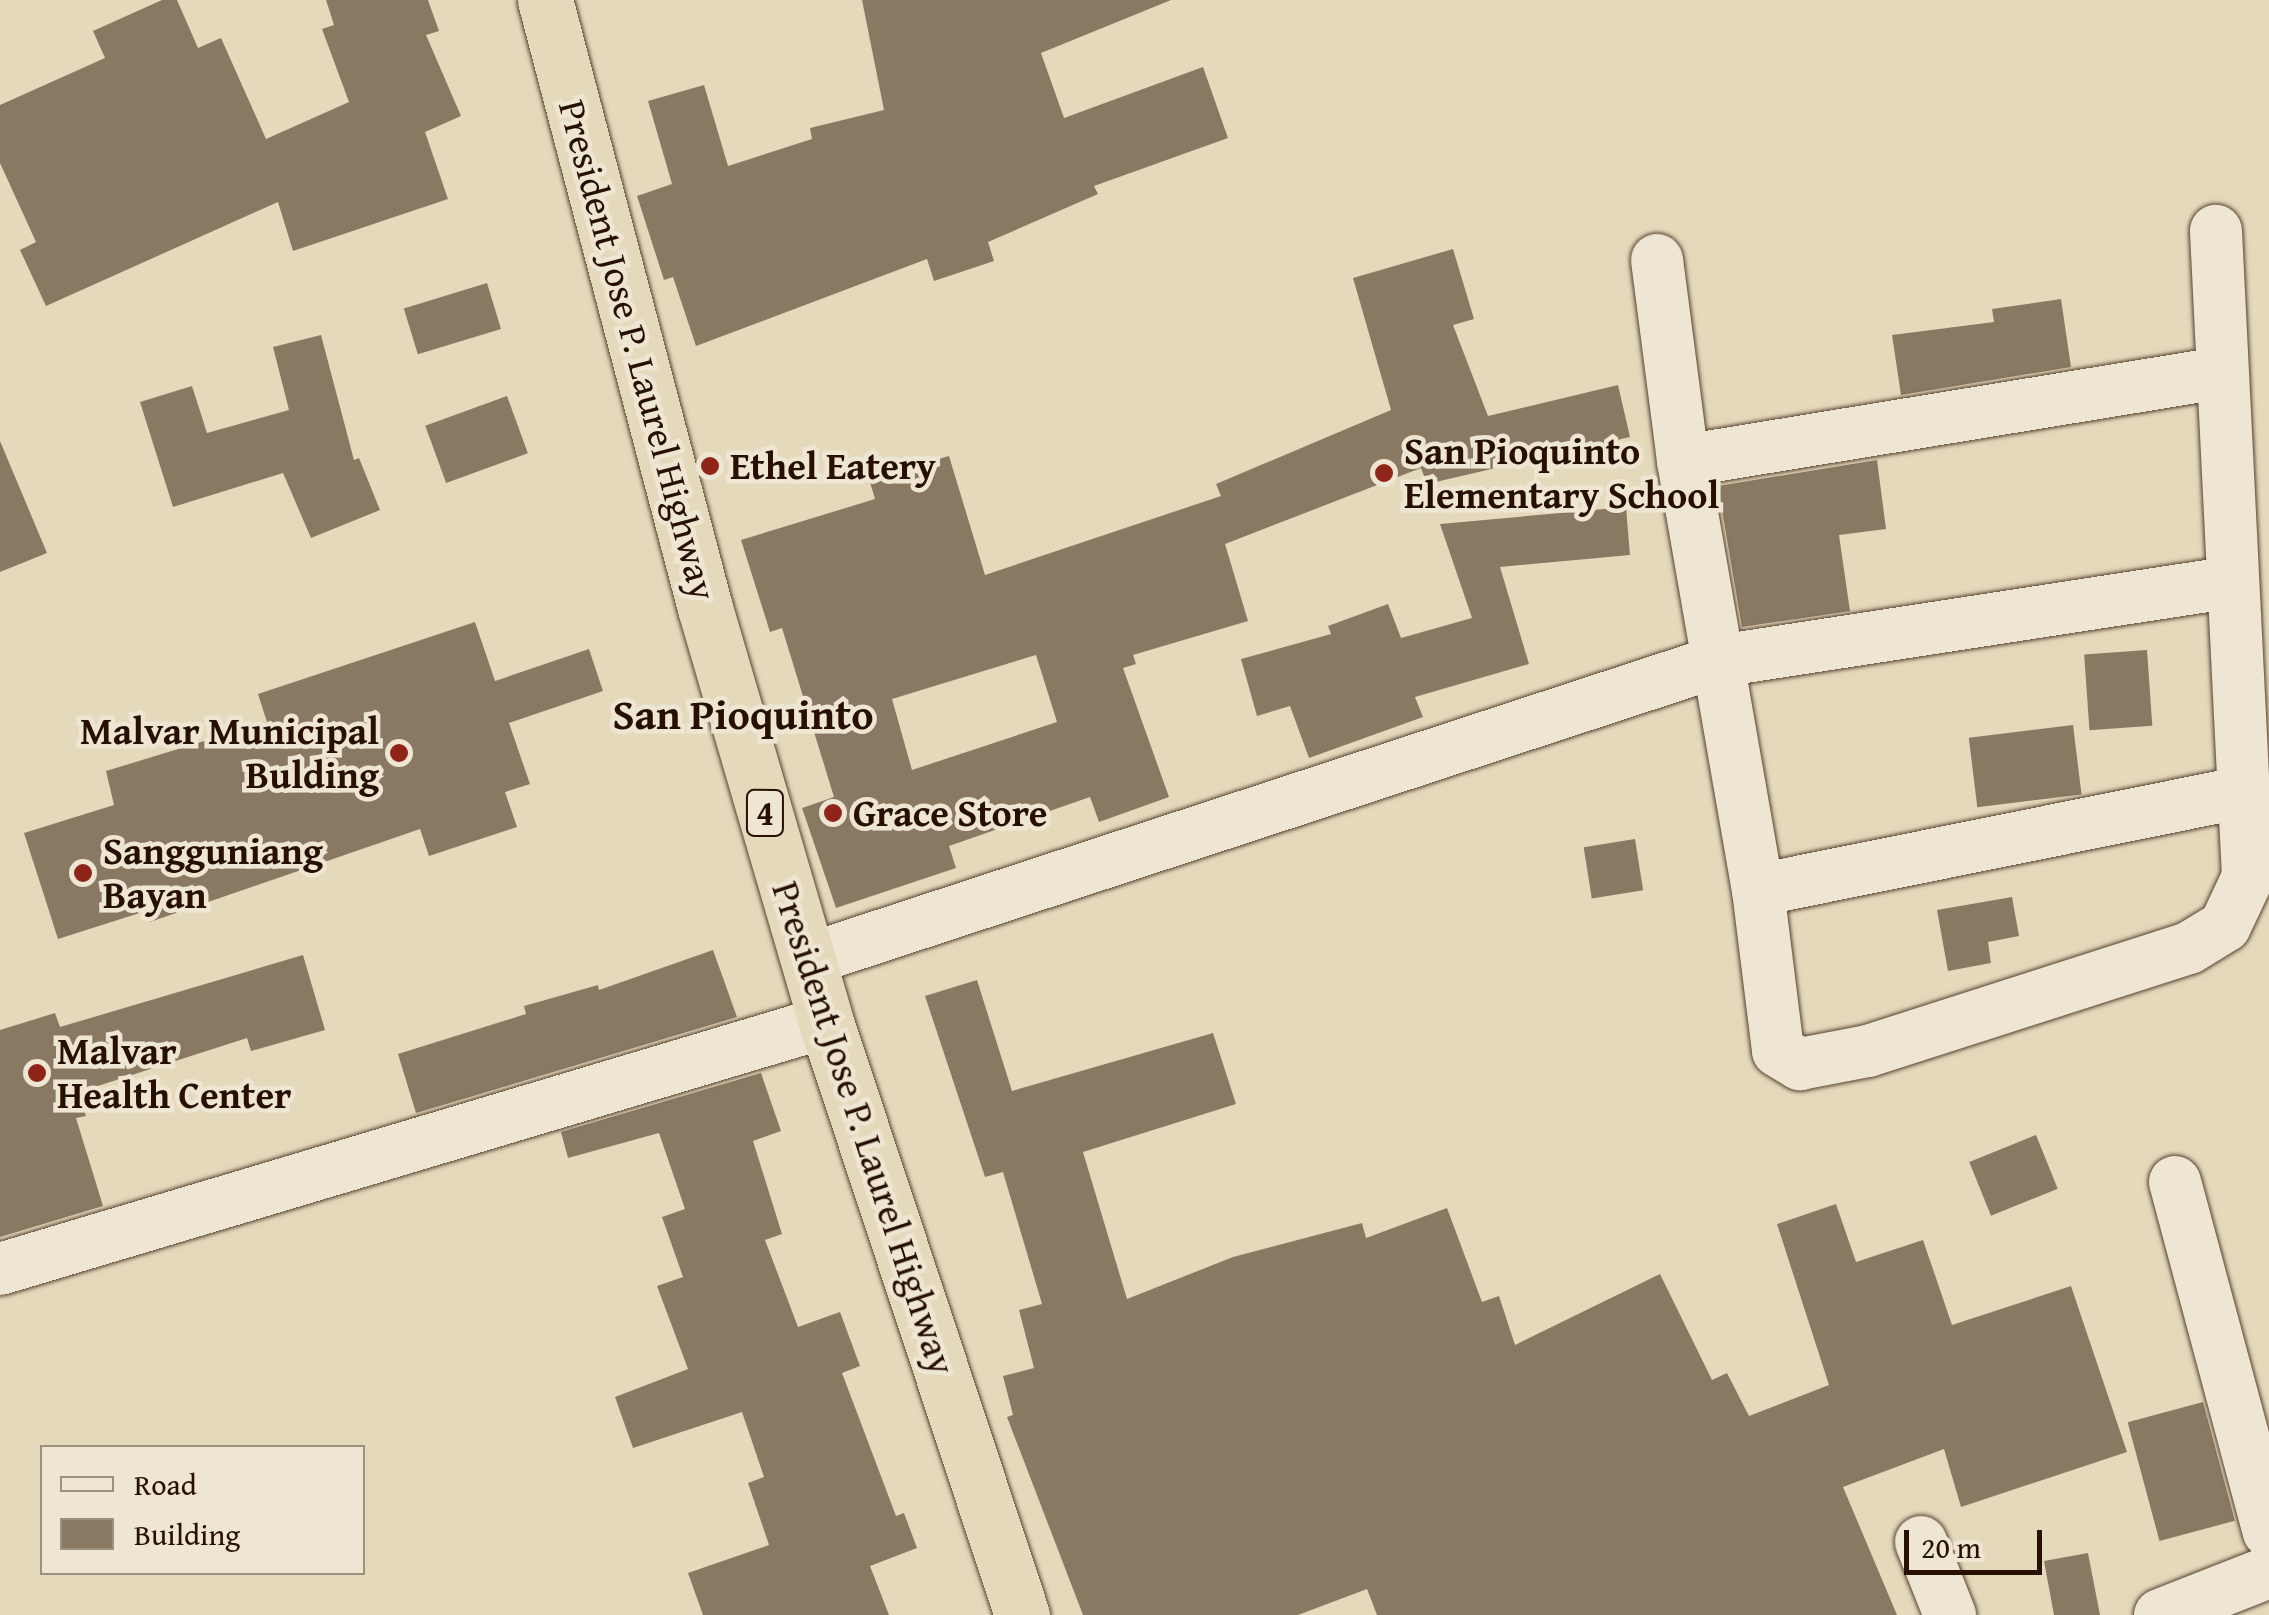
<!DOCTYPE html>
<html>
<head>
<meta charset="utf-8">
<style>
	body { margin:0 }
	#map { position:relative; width:2269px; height:1615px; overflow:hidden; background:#e5d9bc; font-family:"Gentium Book Plus",serif }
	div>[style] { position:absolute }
	.building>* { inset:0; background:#8a7962; transform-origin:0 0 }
	.roads { filter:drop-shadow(0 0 2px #56422f) drop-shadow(0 0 2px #56422f) }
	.minor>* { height:52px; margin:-26px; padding:0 26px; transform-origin:26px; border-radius:26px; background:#eee6d3 }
	.highway>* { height:55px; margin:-27.5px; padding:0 27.5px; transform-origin:27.5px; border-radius:27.5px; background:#e5d9bc }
	.dots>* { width:28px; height:28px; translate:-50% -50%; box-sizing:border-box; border:5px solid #eee6d3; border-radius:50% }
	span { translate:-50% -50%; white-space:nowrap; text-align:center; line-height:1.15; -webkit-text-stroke:9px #eee6d3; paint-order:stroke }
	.shield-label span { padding:2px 8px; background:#eee6d3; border:2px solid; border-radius:8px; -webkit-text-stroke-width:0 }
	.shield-label { font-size:35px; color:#271000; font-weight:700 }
	.street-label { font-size:38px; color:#271000 }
	.poi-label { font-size:38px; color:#271000; font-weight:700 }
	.left { translate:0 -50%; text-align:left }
	.right { translate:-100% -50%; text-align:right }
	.quarter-label { font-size:42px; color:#271000; font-weight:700 }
	.legend { position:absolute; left:40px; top:1445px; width:325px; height:130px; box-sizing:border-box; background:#eee6d3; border:2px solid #9e907f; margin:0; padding:12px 18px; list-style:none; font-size:30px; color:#271000 }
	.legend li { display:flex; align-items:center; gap:20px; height:50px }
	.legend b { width:50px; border:2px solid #9e907f }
	.scale { position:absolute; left:1904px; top:1530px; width:138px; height:45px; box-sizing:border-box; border:5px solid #271000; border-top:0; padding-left:12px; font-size:30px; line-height:35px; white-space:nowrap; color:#271000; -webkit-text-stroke:8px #eee6d3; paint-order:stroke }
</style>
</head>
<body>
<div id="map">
	<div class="building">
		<div style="clip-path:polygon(162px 0,177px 0,198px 48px,221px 38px,266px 139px,349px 102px,322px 29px,334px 25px,326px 0,428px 0,439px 31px,426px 35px,461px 116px,425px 132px,448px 199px,293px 251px,278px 202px,46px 306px,20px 250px,36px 242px,0 163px,0 105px,105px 58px,93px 31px)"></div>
		<div style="clip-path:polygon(862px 0,1171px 0,1041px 53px,1064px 118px,1203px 67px,1228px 138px,1094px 186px,1098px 194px,988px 242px,994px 261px,934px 281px,927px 259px,696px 346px,673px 277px,664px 280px,637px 196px,672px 184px,648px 101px,704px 85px,728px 166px,812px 139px,810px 128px,884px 110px)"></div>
		<div style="clip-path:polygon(evenodd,1453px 249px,1474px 319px,1453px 325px,1488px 416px,1618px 385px,1630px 437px,1427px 484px,1421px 468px,1225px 544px,1248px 621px,1133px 655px,1136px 664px,1123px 668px,1169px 797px,1099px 822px,1090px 797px,949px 846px,956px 868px,836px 908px,802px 808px,834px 797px,782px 628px,770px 632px,741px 540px,875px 499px,869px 479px,949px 456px,985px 575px,1221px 496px,1216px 484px,1391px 410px,1353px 278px,1453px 249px,1036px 655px,1057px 722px,912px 770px,892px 699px,1036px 655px)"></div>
		<div style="left:487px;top:283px;width:48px;height:87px;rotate:73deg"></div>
		<div style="clip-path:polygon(2061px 299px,2071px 367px,1901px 395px,1892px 335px,1994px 322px,1992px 309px)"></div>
		<div style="clip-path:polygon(321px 335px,354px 460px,359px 458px,380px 510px,311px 538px,283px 473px,173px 507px,140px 402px,192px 386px,207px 433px,289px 410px,273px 347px)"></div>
		<div style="left:507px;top:396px;width:61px;height:87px;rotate:70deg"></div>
		<div style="clip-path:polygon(0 441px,47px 553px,0 572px)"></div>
		<div style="clip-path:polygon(1877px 460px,1886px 529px,1839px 535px,1850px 611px,1742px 627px,1718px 486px)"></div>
		<div style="clip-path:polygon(1626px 507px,1630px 555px,1500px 567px,1529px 664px,1415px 697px,1423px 717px,1309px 758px,1290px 706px,1257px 716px,1241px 659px,1331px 634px,1328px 626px,1388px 604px,1401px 638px,1472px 618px,1440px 524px)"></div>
		<div style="clip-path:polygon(475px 622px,495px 681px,589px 649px,603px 691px,509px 723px,530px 784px,505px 792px,517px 827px,429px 856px,420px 829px,150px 922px,146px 911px,58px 939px,24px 833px,114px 805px,106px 771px,267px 722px,258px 694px)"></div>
		<div style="left:2147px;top:650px;width:76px;height:63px;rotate:86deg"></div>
		<div style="left:2073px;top:725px;width:70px;height:105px;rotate:83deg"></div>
		<div style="left:1635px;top:839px;width:52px;height:52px;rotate:81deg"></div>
		<div style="clip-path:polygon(2012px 897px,2019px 936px,1988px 942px,1991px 963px,1948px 971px,1937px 910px)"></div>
		<div style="clip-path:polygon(713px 950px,737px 1017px,416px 1113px,398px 1054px,526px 1014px,524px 1006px,598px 985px,599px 990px)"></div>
		<div style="clip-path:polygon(303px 955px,325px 1030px,251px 1051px,247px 1038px,79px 1092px,86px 1116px,76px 1118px,103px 1206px,0 1237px,0 1030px,55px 1013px,60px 1027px)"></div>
		<div style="clip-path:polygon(977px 980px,1012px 1091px,1213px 1033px,1236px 1104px,1083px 1152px,1127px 1299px,1233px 1257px,1362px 1223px,1366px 1238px,1447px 1208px,1482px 1302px,1499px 1296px,1515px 1345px,1660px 1274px,1712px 1380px,1727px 1373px,1749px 1416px,1829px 1385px,1777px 1224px,1836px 1204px,1856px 1262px,1923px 1240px,1952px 1325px,2071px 1286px,2127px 1452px,1961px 1507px,1944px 1449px,1843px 1487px,1897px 1615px,1377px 1615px,1367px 1589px,1298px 1615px,1083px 1615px,1007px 1417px,1013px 1415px,1003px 1376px,1034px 1368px,1019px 1310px,1042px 1304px,1003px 1172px,985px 1177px,925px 996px)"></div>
		<div style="clip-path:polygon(761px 1073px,781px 1131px,753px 1141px,782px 1234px,765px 1240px,798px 1327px,840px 1312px,860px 1366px,842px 1373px,896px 1516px,904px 1513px,917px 1548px,870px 1566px,889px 1615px,703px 1615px,688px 1573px,769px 1545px,748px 1483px,764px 1477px,742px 1412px,633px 1448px,615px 1397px,688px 1369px,657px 1286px,683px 1277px,662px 1217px,685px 1209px,659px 1133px,568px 1158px,561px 1132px)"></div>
		<div style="left:2036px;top:1135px;width:58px;height:72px;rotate:68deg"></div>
		<div style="left:2203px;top:1402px;width:123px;height:78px;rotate:75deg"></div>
		<div style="clip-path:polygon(2088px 1553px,2100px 1615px,2054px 1615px,2044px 1561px)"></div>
	</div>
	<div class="roads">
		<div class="minor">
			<div style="left:1657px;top:260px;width:203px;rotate:82.6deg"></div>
			<div style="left:1683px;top:461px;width:436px;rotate:80.1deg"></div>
			<div style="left:1758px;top:890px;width:162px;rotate:82.9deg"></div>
			<div style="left:1778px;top:1051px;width:26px;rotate:31deg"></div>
			<div style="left:1800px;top:1064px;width:69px;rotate:-10.8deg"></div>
			<div style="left:1868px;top:1051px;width:337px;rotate:-17.8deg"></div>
			<div style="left:2189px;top:948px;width:42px;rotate:-31.4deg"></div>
			<div style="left:2225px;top:926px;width:54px;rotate:-64.9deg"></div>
			<div style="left:2248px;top:877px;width:647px;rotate:-92.84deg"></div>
			<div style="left:1683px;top:461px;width:544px;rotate:-9.31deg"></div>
			<div style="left:1758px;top:890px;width:498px;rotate:-11.4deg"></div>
			<div style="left:810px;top:959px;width:957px;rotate:-18.15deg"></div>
			<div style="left:1719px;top:661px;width:520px;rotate:-8.74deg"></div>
			<div style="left:2175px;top:1182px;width:362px;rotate:75deg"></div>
			<div style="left:0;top:1269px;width:862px;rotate:-16.65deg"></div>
			<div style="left:1921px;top:1542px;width:79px;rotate:68.3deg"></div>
			<div style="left:2160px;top:1615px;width:117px;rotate:-21.5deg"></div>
		</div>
		<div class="highway">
			<div style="left:545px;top:0;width:629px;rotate:75.26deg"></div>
			<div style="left:705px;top:608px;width:431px;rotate:73.7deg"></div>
			<div style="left:826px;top:1022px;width:625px;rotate:71.71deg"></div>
		</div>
	</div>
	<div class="dots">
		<div style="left:710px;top:466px;background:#8f2418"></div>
		<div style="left:1384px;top:473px;background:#8f2418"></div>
		<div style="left:399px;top:753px;background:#8f2418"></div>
		<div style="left:833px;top:813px;background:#8f2418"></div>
		<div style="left:83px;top:873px;background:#8f2418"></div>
		<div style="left:37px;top:1073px;background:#8f2418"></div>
	</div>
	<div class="shield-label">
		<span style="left:765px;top:813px">4</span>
	</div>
	<div class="street-label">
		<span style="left:638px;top:350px;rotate:75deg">President Jose P. Laurel Highway</span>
		<span style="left:864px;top:1128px;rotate:72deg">President Jose P. Laurel Highway</span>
	</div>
	<div class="poi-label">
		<span class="left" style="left:1404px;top:473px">San Pioquinto<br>Elementary School</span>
		<span class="left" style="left:730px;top:466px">Ethel Eatery</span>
		<span class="right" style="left:379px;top:753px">Malvar Municipal<br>Bulding</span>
		<span class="left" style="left:853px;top:813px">Grace Store</span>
		<span class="left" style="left:103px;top:873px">Sangguniang<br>Bayan</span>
		<span class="left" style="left:57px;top:1073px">Malvar<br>Health Center</span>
	</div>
	<div class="quarter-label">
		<span style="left:743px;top:714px">San Pioquinto</span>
	</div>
	<ul class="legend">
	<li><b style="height:12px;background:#eee6d3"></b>Road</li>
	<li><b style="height:28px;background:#8a7962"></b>Building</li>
	</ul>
	<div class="scale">20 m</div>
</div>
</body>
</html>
